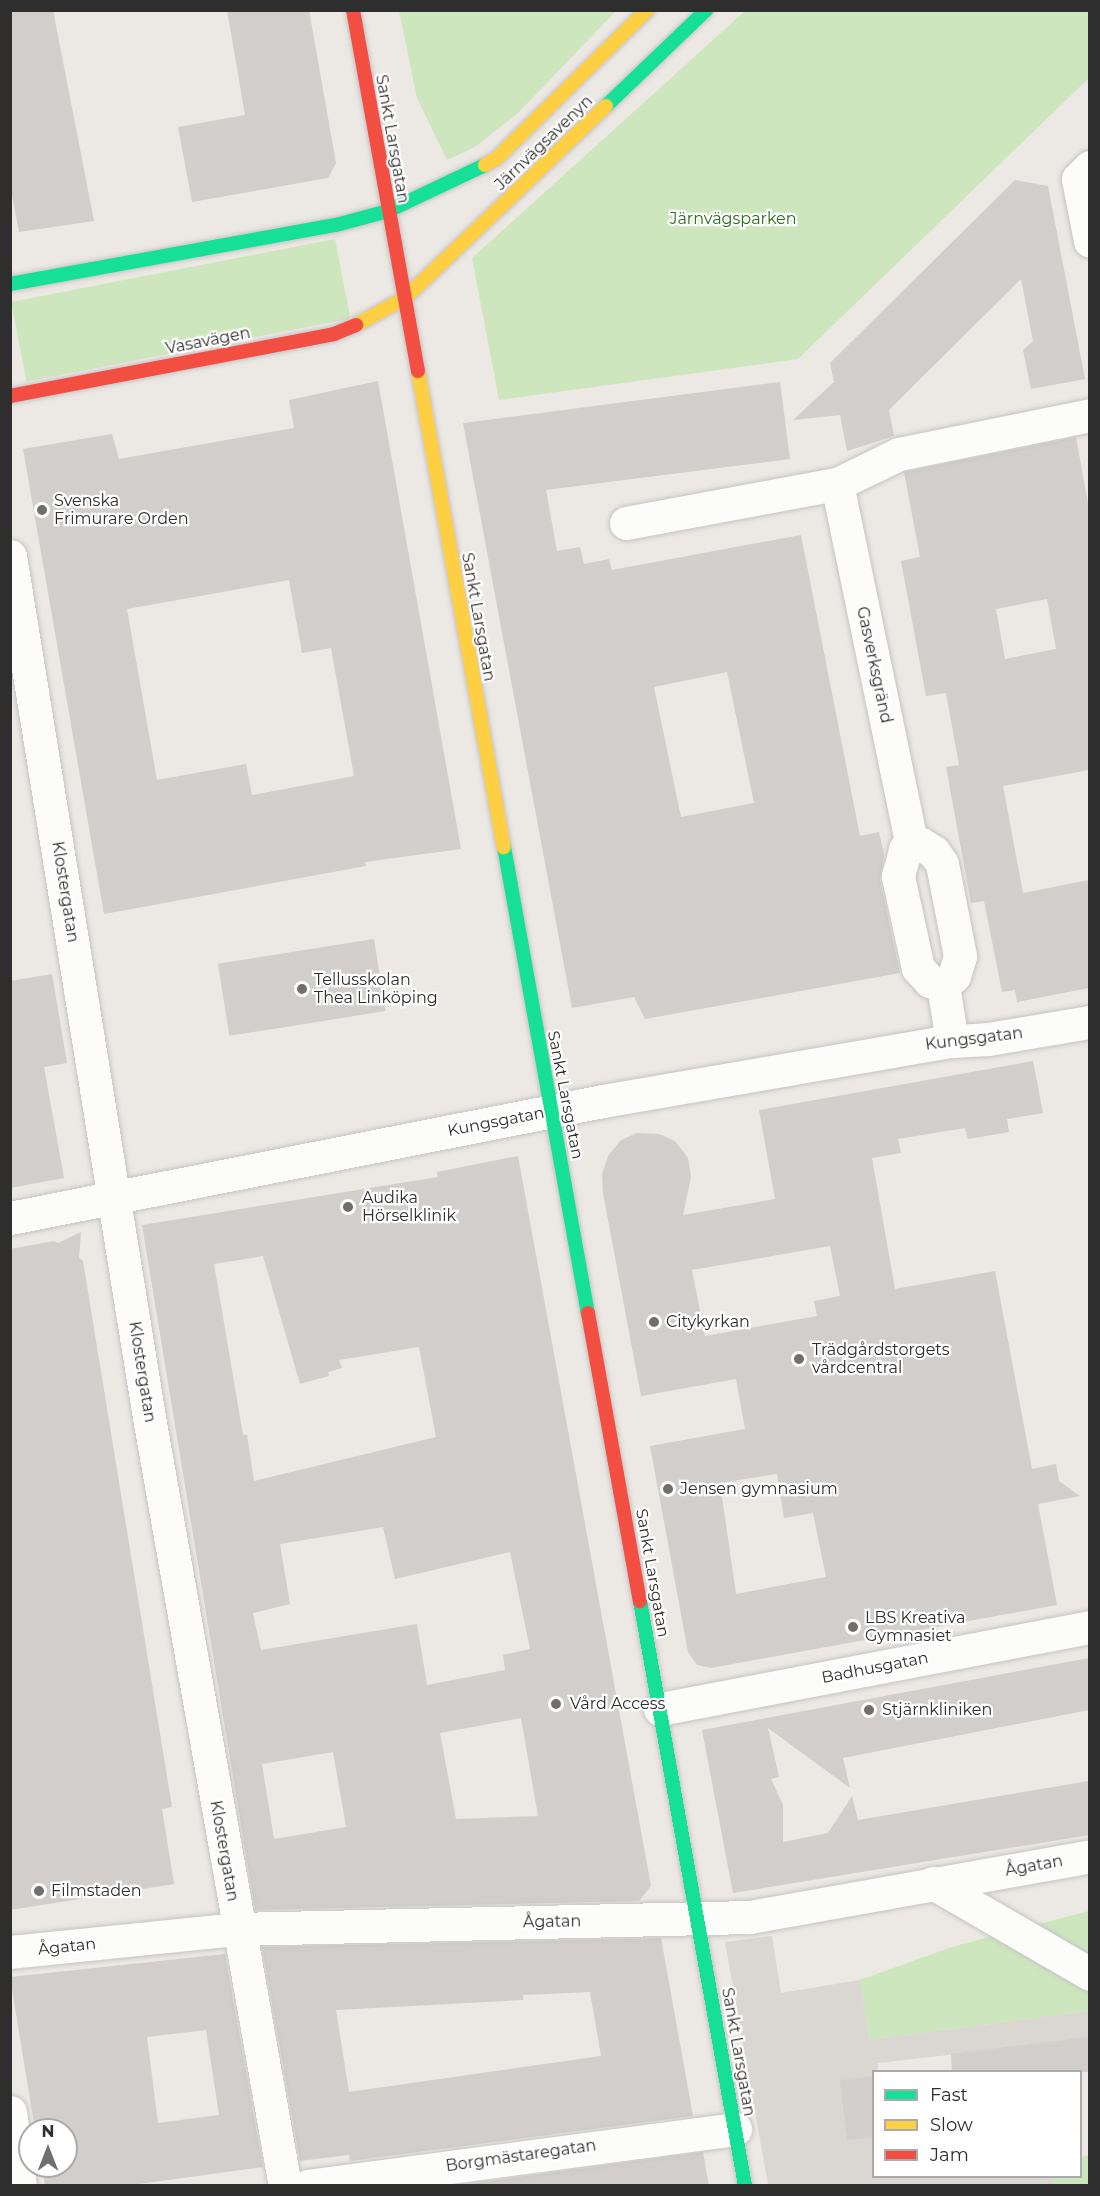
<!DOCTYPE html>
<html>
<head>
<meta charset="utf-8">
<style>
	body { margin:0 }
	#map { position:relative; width:1100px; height:2196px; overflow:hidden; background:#ece8e4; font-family:Montserrat,sans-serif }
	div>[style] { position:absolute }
	.green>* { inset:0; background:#cee6be; transform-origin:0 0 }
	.plaza>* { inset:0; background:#dad6d2 }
	.building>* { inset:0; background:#d1cecb; transform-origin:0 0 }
	.roads { filter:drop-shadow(0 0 2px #c5c4c5) drop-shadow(0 0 2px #c5c4c5) }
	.street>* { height:33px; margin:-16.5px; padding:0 16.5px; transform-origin:16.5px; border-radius:16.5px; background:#fcfcfb }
	.fast>* { height:14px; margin:-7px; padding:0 7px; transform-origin:7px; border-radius:7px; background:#16e098 }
	.slow>* { height:14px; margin:-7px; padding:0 7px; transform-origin:7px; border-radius:7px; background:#ffcf43 }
	.jam>* { height:14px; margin:-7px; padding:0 7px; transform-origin:7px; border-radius:7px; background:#f24e42 }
	.dots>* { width:16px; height:16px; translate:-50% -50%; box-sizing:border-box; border:3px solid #fff; border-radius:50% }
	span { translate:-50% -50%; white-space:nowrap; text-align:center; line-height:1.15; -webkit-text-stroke:4.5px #fff; paint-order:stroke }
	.street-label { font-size:16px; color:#2e2e2e }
	.park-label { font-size:16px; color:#2c6e1b }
	.poi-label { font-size:16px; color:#2e2e2e }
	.left { translate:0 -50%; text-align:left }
	.frame { position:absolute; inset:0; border:12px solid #2e2e2e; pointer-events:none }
	.legend { position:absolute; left:872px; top:2070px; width:210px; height:108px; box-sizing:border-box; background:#fff; border:2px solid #ababab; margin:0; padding:8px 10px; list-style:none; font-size:18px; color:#2e2e2e }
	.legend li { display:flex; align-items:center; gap:12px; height:30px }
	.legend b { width:30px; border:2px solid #ababab }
	.north { position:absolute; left:18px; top:2118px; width:60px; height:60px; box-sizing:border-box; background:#fff; border:2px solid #ababab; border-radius:50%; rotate:0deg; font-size:16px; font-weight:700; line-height:24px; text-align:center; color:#2e2e2e }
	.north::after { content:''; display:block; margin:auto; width:21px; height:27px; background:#706f6e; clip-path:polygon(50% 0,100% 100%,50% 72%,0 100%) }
</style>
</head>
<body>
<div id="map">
	<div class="green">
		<div style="clip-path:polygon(746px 10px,1089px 11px,1089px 78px,798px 359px,499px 400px,472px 258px)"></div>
		<div style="clip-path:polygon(399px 11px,399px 10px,616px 11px,518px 113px,475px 147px,447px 160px,417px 98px)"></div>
		<div style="left:335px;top:239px;width:81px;height:330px;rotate:79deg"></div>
		<div style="clip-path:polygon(1089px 1911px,1089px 2011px,869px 2040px,860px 1980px,955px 1946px)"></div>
		<div style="clip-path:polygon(1089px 2155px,1089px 2185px,1053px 2185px,1051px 2177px,1080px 2176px,1081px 2157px)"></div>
	</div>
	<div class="plaza">
		<div style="clip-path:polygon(772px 1936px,781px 1993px,860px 1980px,869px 2040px,1089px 2011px,1089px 2039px,878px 2063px,878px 2071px,874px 2072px,873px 2076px,841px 2080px,847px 2139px,873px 2137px,874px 2176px,1051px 2177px,1053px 2185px,768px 2185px,725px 1942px)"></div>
	</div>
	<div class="building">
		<div style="clip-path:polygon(10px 10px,53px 10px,94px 221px,19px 232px,10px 184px)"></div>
		<div style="clip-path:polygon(227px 10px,309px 10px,336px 163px,328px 178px,192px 202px,178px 127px,245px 115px)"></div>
		<div style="clip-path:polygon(1015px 180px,1048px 186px,1085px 379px,1031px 389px,1023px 350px,1033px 341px,1021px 279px,889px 410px,894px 436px,847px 451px,840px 415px,793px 420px,834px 382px,830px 363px)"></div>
		<div style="clip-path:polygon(evenodd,378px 381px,461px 849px,365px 862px,366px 866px,104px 914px,23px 449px,112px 434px,119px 459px,294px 428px,289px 400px,378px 381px,289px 580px,302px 653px,331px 648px,354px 776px,252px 795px,246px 764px,157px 780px,127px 609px,289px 580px)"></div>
		<div style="clip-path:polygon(evenodd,780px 382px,790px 459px,546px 490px,557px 551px,580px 547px,584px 564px,609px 559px,612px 570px,801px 535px,860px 836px,879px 832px,884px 855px,880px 880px,900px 973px,645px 1019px,634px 997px,572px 1008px,463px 423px,780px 382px,727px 672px,754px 803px,681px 817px,654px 687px,727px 672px)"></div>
		<div style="clip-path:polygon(evenodd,1076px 437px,1089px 509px,1089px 770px,1003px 786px,1023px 893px,1089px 880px,1089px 988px,1017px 1002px,1015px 990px,1002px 992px,984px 901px,971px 903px,946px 767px,959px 765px,946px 693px,926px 696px,901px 561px,920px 557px,904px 472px,1076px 437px,1047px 599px,1056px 649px,1005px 659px,996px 609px,1047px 599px)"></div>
		<div style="left:374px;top:939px;width:73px;height:158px;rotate:81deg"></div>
		<div style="clip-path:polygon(52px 974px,67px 1063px,44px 1067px,64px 1178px,10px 1188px,10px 981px)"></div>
		<div style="clip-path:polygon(evenodd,1033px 1061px,1043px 1113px,1007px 1119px,1009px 1132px,968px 1139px,965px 1128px,898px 1139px,901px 1153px,872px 1158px,895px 1289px,995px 1271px,1032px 1469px,1056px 1464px,1059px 1481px,1080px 1496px,1038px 1504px,1057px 1605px,711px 1668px,697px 1665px,688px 1652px,650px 1446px,745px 1429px,736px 1379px,641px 1396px,603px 1193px,602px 1174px,608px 1156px,621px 1140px,637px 1133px,659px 1134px,675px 1141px,688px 1158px,691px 1177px,683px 1215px,775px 1199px,759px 1110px,1033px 1061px,830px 1246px,840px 1296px,814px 1301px,817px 1316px,705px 1336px,692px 1270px,830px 1246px,1033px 1061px,777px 1474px,784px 1518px,813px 1513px,826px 1577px,736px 1594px,720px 1483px,777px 1474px)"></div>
		<div style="clip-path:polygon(evenodd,518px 1156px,651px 1886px,639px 1901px,255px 1910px,142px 1225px,438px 1177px,437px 1172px,518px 1156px,263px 1256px,300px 1384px,329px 1376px,328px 1372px,342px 1368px,339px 1360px,419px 1347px,436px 1437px,254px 1481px,247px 1435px,243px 1435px,214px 1264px,263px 1256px,518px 1156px,383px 1527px,395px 1579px,510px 1552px,530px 1649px,503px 1655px,505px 1670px,427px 1685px,417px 1624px,261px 1650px,253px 1613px,290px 1604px,280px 1544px,383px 1527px,518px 1156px,521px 1718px,538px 1816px,456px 1819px,440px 1733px,521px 1718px,518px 1156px,333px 1752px,346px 1827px,274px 1839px,262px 1764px,333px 1752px)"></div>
		<div style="clip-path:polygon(81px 1232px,79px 1258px,83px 1261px,172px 1807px,162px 1809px,174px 1884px,10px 1910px,10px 1249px,54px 1241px,58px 1243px)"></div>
		<div style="clip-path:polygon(1089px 1658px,1089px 1710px,843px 1758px,850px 1788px,768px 1728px,779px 1777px,771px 1779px,783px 1805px,783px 1842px,828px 1833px,852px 1796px,858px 1820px,1089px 1781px,1089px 1835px,733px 1893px,702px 1730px)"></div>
		<div style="clip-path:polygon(evenodd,661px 1938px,693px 2116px,350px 2161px,349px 2155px,300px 2161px,262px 1947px,661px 1938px,590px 1992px,601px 2056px,349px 2092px,336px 2010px,523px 2000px,523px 1995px,590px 1992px)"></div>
		<div style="clip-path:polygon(evenodd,225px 1954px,263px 2167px,124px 2186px,45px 2186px,42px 2166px,66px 2166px,66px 2130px,35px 2130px,10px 1977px,225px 1954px,206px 2030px,219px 2115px,158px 2123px,147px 2037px,206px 2030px)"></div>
		<div style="clip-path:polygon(1089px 2037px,1089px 2072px,952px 2072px,951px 2054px)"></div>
		<div style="clip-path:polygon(873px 2076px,873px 2137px,847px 2140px,840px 2080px)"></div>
		<div style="clip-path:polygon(703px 2152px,709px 2186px,453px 2186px)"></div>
	</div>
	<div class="roads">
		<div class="street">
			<div style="left:1090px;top:167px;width:17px;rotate:135deg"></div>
			<div style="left:1078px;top:179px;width:63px;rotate:79deg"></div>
			<div style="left:837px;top:484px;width:369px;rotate:78.3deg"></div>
			<div style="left:626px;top:523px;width:215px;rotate:-10.5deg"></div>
			<div style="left:837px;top:484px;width:69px;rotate:-25.8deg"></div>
			<div style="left:899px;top:454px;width:195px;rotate:-11.5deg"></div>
			<div style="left:10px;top:556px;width:878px;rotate:80.83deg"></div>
			<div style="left:150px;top:1423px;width:775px;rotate:79.97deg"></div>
			<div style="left:921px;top:844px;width:15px;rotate:32deg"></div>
			<div style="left:934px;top:852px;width:14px;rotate:56deg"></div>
			<div style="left:942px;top:864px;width:94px;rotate:78.9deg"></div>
			<div style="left:960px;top:956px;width:21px;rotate:107deg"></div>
			<div style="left:954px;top:976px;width:14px;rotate:141deg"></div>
			<div style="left:943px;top:985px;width:14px;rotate:-163deg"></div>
			<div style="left:930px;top:981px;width:18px;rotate:-133deg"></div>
			<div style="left:918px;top:968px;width:94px;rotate:-102.3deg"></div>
			<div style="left:898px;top:876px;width:28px;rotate:-75deg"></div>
			<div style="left:905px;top:849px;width:17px;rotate:-17deg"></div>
			<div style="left:943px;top:985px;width:57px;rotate:80.9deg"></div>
			<div style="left:10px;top:1218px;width:604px;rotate:-11.16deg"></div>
			<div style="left:603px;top:1101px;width:354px;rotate:-9.8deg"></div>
			<div style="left:952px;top:1041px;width:36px;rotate:-3deg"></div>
			<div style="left:988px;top:1039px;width:103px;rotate:-9.5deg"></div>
			<div style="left:660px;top:1709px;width:438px;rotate:-10.8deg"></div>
			<div style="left:933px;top:1883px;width:181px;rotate:30.1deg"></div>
			<div style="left:10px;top:1952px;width:228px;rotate:-5.8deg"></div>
			<div style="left:237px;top:1929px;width:512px;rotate:-1.34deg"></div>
			<div style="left:749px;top:1917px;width:346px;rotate:-10.1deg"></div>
			<div style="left:10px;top:2112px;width:75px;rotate:82.3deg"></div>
			<div style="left:308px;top:2186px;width:431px;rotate:-7.6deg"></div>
		</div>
		<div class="fast">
			<div style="left:606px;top:106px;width:139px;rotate:-43.8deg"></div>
			<div style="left:10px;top:284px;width:331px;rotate:-10.3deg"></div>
			<div style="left:336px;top:225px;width:54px;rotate:-15.1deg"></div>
			<div style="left:388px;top:211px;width:107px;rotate:-25.4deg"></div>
			<div style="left:504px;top:847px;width:474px;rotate:79.8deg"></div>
			<div style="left:640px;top:1601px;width:594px;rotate:79.82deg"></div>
		</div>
		<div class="slow">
			<div style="left:485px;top:165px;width:14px;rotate:-30deg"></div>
			<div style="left:497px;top:158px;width:211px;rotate:-44.6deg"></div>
			<div style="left:356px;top:325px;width:56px;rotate:-28.9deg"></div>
			<div style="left:405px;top:298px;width:278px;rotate:-43.7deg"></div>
			<div style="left:418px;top:371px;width:484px;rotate:79.8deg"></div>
		</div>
		<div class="jam">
			<div style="left:353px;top:10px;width:367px;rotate:79.8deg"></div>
			<div style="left:10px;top:396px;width:330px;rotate:-10.8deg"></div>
			<div style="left:334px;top:334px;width:24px;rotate:-22deg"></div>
			<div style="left:588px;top:1313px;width:293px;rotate:79.8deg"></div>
		</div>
	</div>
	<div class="dots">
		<div style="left:42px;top:510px;background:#706f6e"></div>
		<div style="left:302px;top:989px;background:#706f6e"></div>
		<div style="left:348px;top:1207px;background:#706f6e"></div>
		<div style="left:654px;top:1322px;background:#706f6e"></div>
		<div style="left:799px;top:1359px;background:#706f6e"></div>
		<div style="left:668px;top:1489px;background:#706f6e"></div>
		<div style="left:853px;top:1627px;background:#706f6e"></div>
		<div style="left:556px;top:1704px;background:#706f6e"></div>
		<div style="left:869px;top:1710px;background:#706f6e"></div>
		<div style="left:39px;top:1891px;background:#706f6e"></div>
	</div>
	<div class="street-label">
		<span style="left:392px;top:139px;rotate:80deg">Sankt Larsgatan</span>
		<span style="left:544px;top:143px;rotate:-44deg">Järnvägsavenyn</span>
		<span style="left:208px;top:341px;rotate:-11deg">Vasavägen</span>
		<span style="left:478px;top:617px;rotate:80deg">Sankt Larsgatan</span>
		<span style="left:874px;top:665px;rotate:78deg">Gasverksgränd</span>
		<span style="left:65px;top:892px;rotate:81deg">Klostergatan</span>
		<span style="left:974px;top:1039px;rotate:-7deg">Kungsgatan</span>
		<span style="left:565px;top:1095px;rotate:79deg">Sankt Larsgatan</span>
		<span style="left:496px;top:1122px;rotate:-11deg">Kungsgatan</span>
		<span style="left:142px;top:1372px;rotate:81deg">Klostergatan</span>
		<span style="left:652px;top:1573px;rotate:80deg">Sankt Larsgatan</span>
		<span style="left:875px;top:1668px;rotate:-11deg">Badhusgatan</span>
		<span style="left:224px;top:1851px;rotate:80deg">Klostergatan</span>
		<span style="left:1034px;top:1866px;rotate:-10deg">Ågatan</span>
		<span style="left:552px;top:1922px;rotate:-1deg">Ågatan</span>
		<span style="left:67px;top:1947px;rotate:-6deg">Ågatan</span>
		<span style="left:738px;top:2052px;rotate:80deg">Sankt Larsgatan</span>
		<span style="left:521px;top:2156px;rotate:-8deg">Borgmästaregatan</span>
	</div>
	<div class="park-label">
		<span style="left:733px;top:219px">Järnvägsparken</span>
	</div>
	<div class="poi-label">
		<span class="left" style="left:54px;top:510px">Svenska<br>Frimurare Orden</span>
		<span class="left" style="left:314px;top:989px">Tellusskolan<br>Thea Linköping</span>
		<span class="left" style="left:362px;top:1207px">Audika<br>Hörselklinik</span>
		<span class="left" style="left:666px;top:1322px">Citykyrkan</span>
		<span class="left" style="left:812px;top:1359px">Trädgårdstorgets<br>vårdcentral</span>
		<span class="left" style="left:680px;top:1489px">Jensen gymnasium</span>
		<span class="left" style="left:865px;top:1627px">LBS Kreativa<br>Gymnasiet</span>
		<span class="left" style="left:570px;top:1704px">Vård Access</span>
		<span class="left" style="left:882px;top:1710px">Stjärnkliniken</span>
		<span class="left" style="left:51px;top:1891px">Filmstaden</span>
	</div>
	<div class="frame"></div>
	<ul class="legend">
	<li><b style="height:8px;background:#16e098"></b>Fast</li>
	<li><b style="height:8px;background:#ffcf43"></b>Slow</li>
	<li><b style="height:8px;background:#f24e42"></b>Jam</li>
	</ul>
	<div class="north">N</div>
</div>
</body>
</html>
